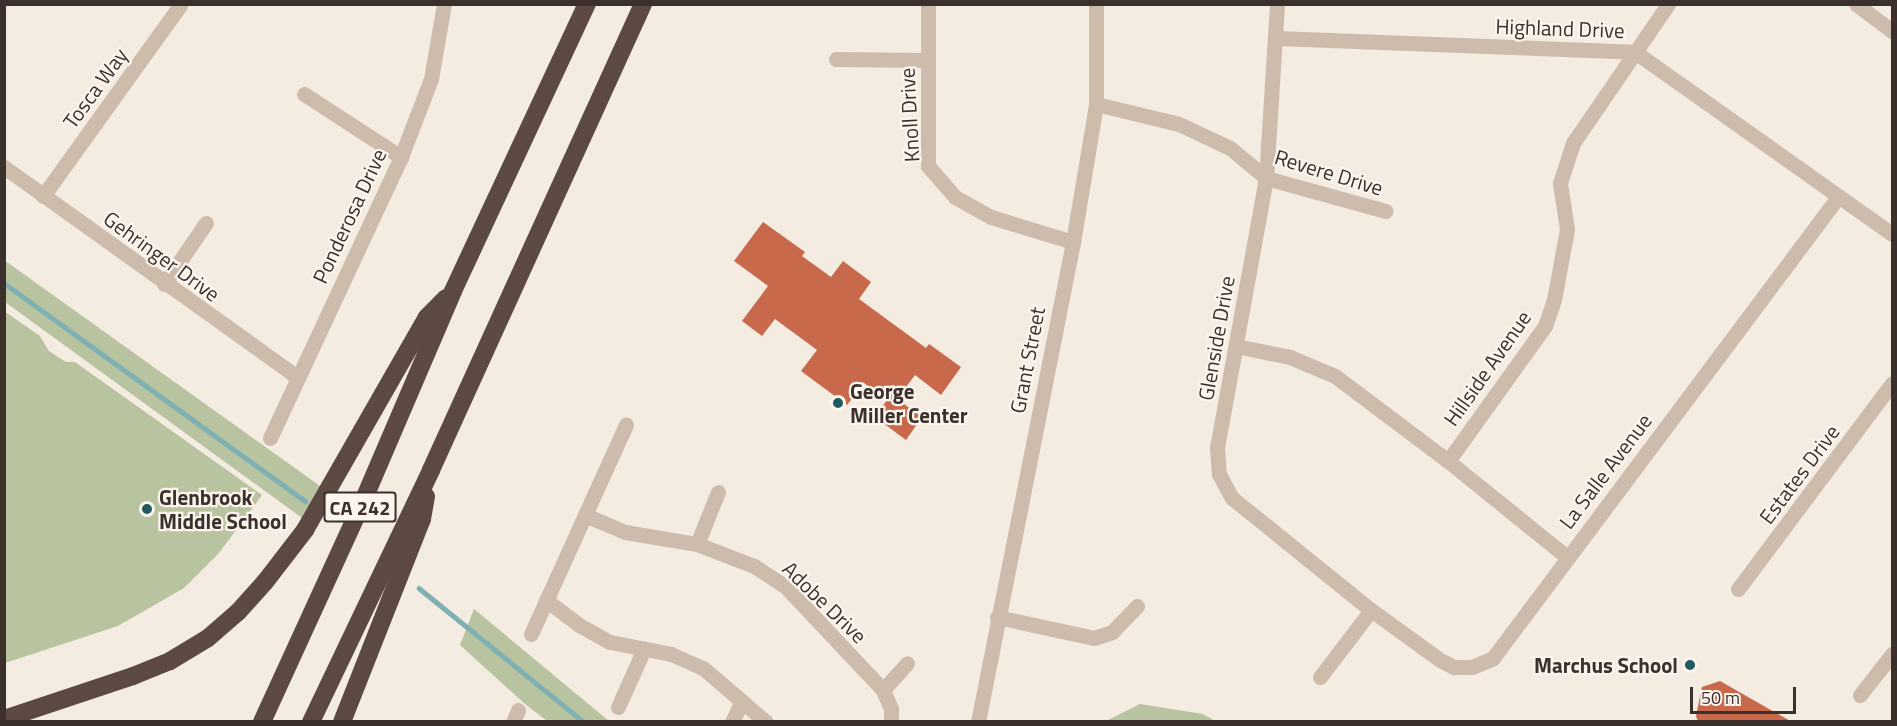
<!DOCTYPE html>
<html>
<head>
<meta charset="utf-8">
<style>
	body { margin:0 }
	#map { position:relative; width:1897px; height:726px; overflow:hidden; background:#f4ebe1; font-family:"Titillium Web",sans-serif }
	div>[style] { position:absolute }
	.green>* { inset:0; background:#b8c4a0 }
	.stream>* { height:4.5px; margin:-2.25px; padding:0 2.25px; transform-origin:2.25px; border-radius:2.25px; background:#7fb0b2 }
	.building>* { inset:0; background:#c8694b }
	.street>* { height:15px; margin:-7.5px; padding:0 7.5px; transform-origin:7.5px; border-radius:7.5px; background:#cdbbac }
	.highway>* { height:18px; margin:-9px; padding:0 9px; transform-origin:9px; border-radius:9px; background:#5c4a42 }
	.dots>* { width:16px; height:16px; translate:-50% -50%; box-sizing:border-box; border:3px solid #fbf5ee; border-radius:50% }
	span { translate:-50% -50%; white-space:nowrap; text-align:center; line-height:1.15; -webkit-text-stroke:4.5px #fbf5ee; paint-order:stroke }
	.shield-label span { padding:2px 4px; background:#fbf5ee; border:2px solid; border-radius:4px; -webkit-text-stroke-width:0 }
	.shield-label { font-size:20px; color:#3b302b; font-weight:700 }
	.street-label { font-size:21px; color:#3b302b }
	.poi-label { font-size:21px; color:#3b302b; font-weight:700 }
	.left { translate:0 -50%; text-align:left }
	.right { translate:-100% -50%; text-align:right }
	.frame { position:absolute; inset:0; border:6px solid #3b302b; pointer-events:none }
	.scale { position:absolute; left:1690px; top:687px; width:106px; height:27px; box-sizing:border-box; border:3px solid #3b302b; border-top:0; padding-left:8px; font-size:18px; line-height:21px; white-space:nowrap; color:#3b302b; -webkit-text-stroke:4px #fbf5ee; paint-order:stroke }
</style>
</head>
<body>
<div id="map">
	<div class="green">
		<div style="clip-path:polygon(4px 260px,327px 491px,309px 523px,5px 302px)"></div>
		<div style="clip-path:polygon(4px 311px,40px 336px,49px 351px,66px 362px,75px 362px,262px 495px,219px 553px,184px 588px,118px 626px,5px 663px)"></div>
		<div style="clip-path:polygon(474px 609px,609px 721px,547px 721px,525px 704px,460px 645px)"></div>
		<div style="clip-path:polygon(1140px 704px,1203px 714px,1215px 721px,1106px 721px)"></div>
	</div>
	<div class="stream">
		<div style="left:4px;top:283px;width:372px;rotate:35.9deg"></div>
		<div style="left:419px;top:588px;width:213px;rotate:39.1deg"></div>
	</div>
	<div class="building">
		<div style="clip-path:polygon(763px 222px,805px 252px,802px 256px,831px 277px,843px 261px,871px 282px,859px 299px,926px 348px,929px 344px,961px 367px,941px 395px,915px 375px,897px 399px,922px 417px,906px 440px,875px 417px,887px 400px,864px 383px,847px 405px,801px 371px,817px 350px,775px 319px,762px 336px,742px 321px,768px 286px,734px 261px)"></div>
		<div style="clip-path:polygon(1720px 681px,1792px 722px,1698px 722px,1696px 716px,1702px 687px)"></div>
	</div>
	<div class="street">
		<div style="left:928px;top:4px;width:162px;rotate:90deg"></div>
		<div style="left:928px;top:166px;width:41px;rotate:48.9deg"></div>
		<div style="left:955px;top:197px;width:41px;rotate:29.1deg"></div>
		<div style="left:991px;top:217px;width:86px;rotate:17deg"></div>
		<div style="left:1277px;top:4px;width:174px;rotate:93.6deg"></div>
		<div style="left:1266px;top:178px;width:273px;rotate:100.3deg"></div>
		<div style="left:1217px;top:447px;width:27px;rotate:86deg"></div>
		<div style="left:1219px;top:474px;width:27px;rotate:62deg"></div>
		<div style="left:1232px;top:498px;width:179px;rotate:38.9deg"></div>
		<div style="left:1371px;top:610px;width:85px;rotate:35.9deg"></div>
		<div style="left:1440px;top:660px;width:16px;rotate:27deg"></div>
		<div style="left:1454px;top:667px;width:18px"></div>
		<div style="left:1472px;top:667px;width:23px;rotate:-23deg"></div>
		<div style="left:1493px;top:658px;width:576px;rotate:-53.19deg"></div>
		<div style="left:1856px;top:4px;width:45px;rotate:36.9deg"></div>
		<div style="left:1277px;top:38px;width:358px;rotate:2.2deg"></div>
		<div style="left:1635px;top:52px;width:315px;rotate:35.3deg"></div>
		<div style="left:836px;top:59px;width:91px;rotate:0.6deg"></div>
		<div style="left:304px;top:94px;width:116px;rotate:33deg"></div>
		<div style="left:1096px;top:104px;width:85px;rotate:13.5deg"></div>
		<div style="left:1179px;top:124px;width:56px;rotate:25.2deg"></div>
		<div style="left:1230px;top:148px;width:47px;rotate:39.8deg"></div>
		<div style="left:1266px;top:178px;width:124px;rotate:15.4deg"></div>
		<div style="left:4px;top:167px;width:360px;rotate:35.6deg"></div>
		<div style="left:43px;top:196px;width:236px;rotate:-54.3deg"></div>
		<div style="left:164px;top:284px;width:74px;rotate:-55.5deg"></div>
		<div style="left:1236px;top:346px;width:55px;rotate:11.5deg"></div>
		<div style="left:1290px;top:357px;width:49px;rotate:22.9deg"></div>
		<div style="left:1335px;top:376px;width:141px;rotate:37deg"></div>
		<div style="left:1448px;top:461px;width:153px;rotate:38.9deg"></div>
		<div style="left:270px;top:438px;width:310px;rotate:-65deg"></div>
		<div style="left:401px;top:157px;width:84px;rotate:-69deg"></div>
		<div style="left:431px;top:79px;width:76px;rotate:-80.2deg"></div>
		<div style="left:1448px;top:461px;width:166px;rotate:-54.3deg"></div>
		<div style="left:1545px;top:326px;width:28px;rotate:-71deg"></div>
		<div style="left:1554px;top:300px;width:72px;rotate:-79.6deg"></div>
		<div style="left:1567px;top:229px;width:47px;rotate:-98.7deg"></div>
		<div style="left:1560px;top:183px;width:42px;rotate:-72deg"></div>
		<div style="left:1573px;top:143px;width:168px;rotate:-55.6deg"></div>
		<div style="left:585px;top:515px;width:43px;rotate:23deg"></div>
		<div style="left:625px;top:532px;width:73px;rotate:9.5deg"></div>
		<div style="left:697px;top:544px;width:61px;rotate:21.1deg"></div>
		<div style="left:754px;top:566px;width:38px;rotate:33deg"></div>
		<div style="left:786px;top:587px;width:141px;rotate:46.7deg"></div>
		<div style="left:883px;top:690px;width:21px;rotate:67deg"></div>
		<div style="left:891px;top:709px;width:13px;rotate:90deg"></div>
		<div style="left:697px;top:544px;width:56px;rotate:-68deg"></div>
		<div style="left:1738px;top:589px;width:257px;rotate:-53.2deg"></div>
		<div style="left:546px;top:600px;width:41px;rotate:37.1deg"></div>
		<div style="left:579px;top:625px;width:35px;rotate:29deg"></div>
		<div style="left:610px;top:642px;width:62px;rotate:11.1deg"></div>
		<div style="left:671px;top:654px;width:35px;rotate:24deg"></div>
		<div style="left:703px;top:668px;width:83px;rotate:40.6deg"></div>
		<div style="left:997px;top:617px;width:99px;rotate:12.2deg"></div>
		<div style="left:1094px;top:638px;width:19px;rotate:-18deg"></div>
		<div style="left:1112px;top:632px;width:36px;rotate:-46deg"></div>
		<div style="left:531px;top:634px;width:230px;rotate:-65.6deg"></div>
		<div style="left:1320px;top:677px;width:84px;rotate:-52.7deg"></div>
		<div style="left:883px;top:690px;width:36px;rotate:-48deg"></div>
		<div style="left:1860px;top:695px;width:52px;rotate:-52deg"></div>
		<div style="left:618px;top:707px;width:64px;rotate:-65.9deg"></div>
		<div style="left:513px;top:722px;width:13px;rotate:-67deg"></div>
		<div style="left:732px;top:722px;width:23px;rotate:-65deg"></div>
		<div style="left:978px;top:722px;width:489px;rotate:-78.8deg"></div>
		<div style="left:1073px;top:242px;width:140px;rotate:-80.5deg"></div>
		<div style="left:1096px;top:104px;width:100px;rotate:-90deg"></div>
	</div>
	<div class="highway">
		<div style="left:4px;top:719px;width:136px;rotate:-18.4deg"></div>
		<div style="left:133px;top:676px;width:40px;rotate:-22deg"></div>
		<div style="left:170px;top:661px;width:44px;rotate:-31.2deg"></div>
		<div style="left:208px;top:638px;width:40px;rotate:-41deg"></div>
		<div style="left:238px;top:612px;width:40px;rotate:-48deg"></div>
		<div style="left:265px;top:582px;width:66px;rotate:-52.4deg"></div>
		<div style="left:305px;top:530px;width:245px;rotate:-60.2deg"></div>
		<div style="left:427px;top:317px;width:27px;rotate:-45deg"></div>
		<div style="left:262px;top:722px;width:245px;rotate:-65.4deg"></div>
		<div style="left:364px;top:499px;width:226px;rotate:-66.8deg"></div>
		<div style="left:453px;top:291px;width:317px;rotate:-65deg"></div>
		<div style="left:311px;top:722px;width:279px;rotate:-64.5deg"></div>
		<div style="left:431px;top:470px;width:512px;rotate:-65.54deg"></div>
		<div style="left:342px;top:722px;width:218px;rotate:-68.5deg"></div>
		<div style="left:422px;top:519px;width:23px;rotate:-80deg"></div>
	</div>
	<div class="dots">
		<div style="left:838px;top:403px;background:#1f5a5e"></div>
		<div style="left:147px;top:509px;background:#1f5a5e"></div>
		<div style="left:1690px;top:665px;background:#1f5a5e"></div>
	</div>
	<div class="shield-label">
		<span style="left:360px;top:507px">CA 242</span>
	</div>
	<div class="street-label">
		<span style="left:1560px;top:28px;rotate:2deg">Highland Drive</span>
		<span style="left:95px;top:88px;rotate:-54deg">Tosca Way</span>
		<span style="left:909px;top:115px;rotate:-93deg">Knoll Drive</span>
		<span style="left:1329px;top:172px;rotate:17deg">Revere Drive</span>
		<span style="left:349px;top:216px;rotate:-65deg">Ponderosa Drive</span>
		<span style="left:162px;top:256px;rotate:36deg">Gehringer Drive</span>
		<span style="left:1216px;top:338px;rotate:-80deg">Glenside Drive</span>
		<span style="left:1027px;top:360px;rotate:-79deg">Grant Street</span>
		<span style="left:1487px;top:368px;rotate:-55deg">Hillside Avenue</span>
		<span style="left:1605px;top:471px;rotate:-53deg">La Salle Avenue</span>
		<span style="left:1799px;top:474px;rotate:-53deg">Estates Drive</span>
		<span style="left:825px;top:602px;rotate:44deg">Adobe Drive</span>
	</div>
	<div class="poi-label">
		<span class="left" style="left:850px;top:403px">George<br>Miller Center</span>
		<span class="left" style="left:159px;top:509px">Glenbrook<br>Middle School</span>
		<span class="right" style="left:1678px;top:665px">Marchus School</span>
	</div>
	<div class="frame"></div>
	<div class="scale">50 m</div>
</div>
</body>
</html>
